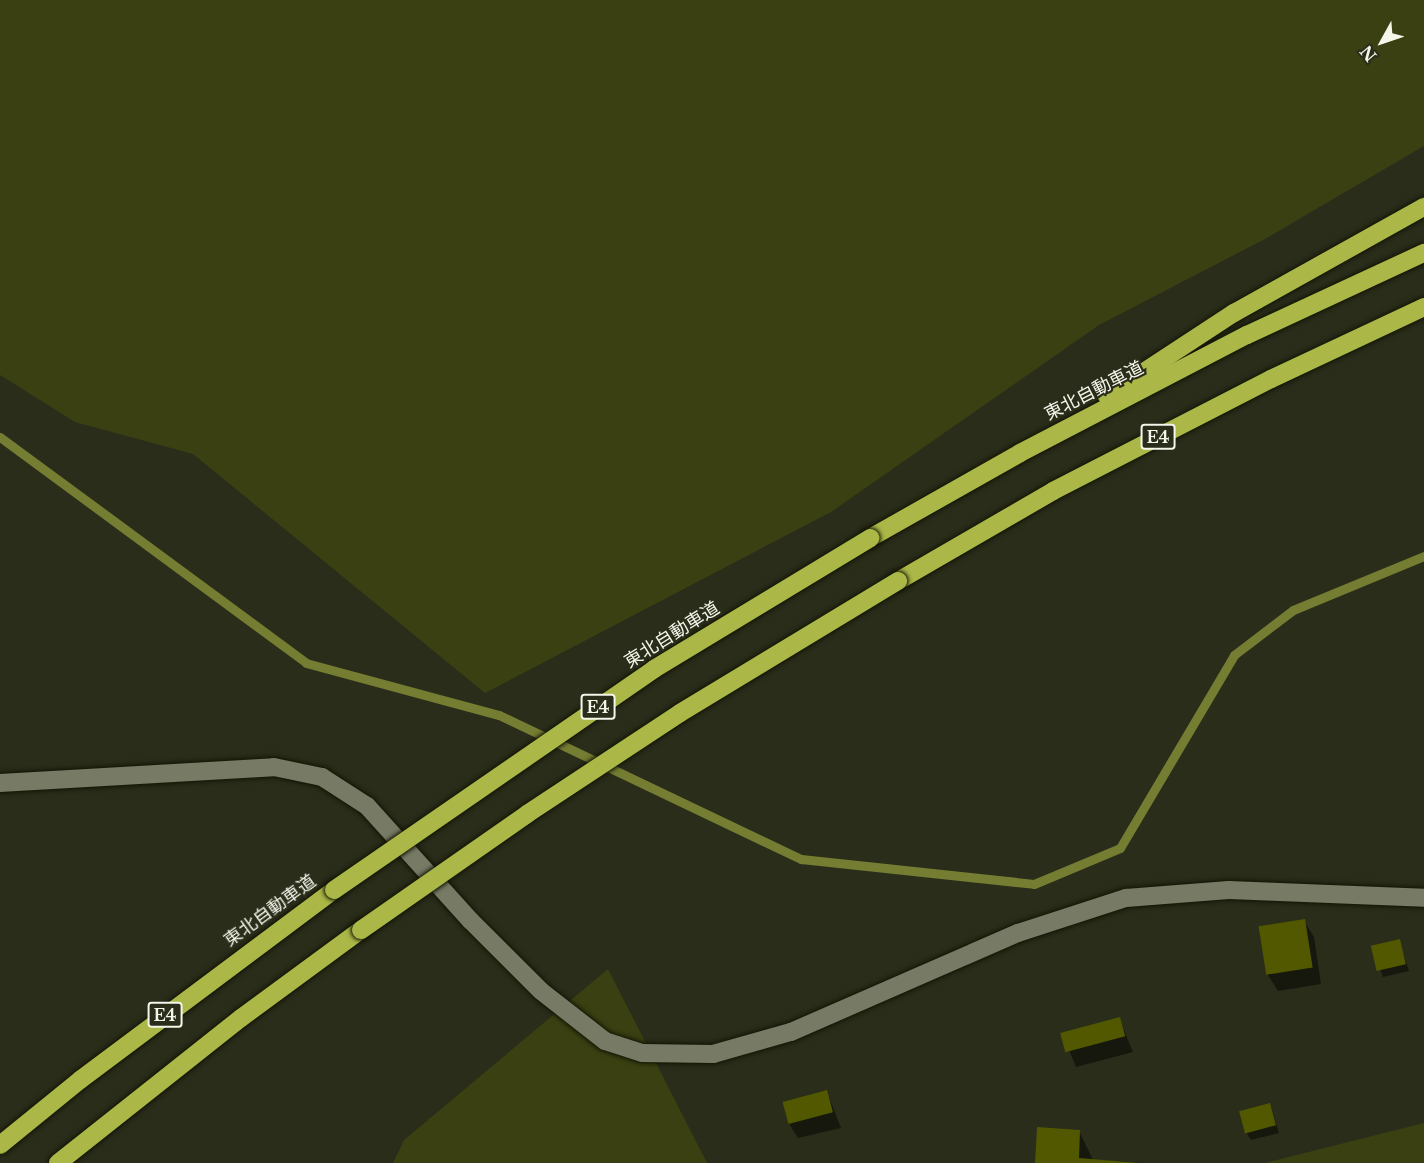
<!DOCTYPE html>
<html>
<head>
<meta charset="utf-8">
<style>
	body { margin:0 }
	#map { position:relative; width:1424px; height:1163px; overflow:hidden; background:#2a2d1a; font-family:"Libre Baskerville","Noto Sans JP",serif }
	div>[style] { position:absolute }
	.green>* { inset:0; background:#3a4012 }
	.shadow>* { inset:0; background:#0007 }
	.stream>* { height:9px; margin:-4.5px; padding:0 4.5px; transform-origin:4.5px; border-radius:4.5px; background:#747d31 }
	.building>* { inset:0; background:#515800; transform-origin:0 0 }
	.roads { filter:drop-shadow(0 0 2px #131504) drop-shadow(0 0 2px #131504) }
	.street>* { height:18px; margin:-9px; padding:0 9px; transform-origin:9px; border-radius:9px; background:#777a65 }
	.secondary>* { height:18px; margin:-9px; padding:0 9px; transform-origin:9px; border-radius:9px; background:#777a65 }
	.highway>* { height:18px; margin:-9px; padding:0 9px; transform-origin:9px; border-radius:9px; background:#abb847 }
	.bridges { filter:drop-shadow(0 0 2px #131504) drop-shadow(0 0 2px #131504) }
	.highway-bridge>* { height:18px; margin:-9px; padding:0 9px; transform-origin:9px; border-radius:9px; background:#abb847 }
	span { translate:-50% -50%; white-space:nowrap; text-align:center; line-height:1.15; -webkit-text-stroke:4.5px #2a2d1a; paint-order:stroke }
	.shield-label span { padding:2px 4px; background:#2a2d1a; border:2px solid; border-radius:4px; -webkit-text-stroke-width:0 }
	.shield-label { font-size:16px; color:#f4f6ea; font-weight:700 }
	.street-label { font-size:18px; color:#f4f6ea }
	.north { position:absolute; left:1352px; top:12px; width:60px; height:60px; -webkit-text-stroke:4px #2a2d1a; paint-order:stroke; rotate:230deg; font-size:16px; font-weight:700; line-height:24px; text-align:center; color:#f4f6ea }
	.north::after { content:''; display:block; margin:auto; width:21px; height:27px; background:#f4f6ea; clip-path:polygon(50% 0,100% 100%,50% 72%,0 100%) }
</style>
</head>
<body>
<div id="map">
	<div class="green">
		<div style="clip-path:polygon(0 0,1424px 0,1424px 146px,1263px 240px,1099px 325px,831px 512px,485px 693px,193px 454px,75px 422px,0 375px)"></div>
		<div style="clip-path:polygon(608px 969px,707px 1163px,393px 1163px,404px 1140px)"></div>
		<div style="clip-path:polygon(1424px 1123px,1424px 1163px,1265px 1163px)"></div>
	</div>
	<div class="shadow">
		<div style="clip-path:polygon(1304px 921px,1314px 937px,1321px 984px,1278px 991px,1268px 975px)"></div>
		<div style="clip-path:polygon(1399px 941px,1409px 971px,1383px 977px,1373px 947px)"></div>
		<div style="clip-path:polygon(1119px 1018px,1133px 1052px,1076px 1067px,1062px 1033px)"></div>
		<div style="clip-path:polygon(827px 1092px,841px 1128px,798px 1138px,788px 1122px)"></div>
		<div style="clip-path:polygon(1270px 1104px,1279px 1133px,1251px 1140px,1246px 1132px)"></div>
		<div style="clip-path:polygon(1079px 1131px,1093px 1160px,1145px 1163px,1037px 1163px)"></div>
	</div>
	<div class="stream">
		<div style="left:0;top:437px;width:380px;rotate:36.4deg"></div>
		<div style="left:306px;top:663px;width:200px;rotate:15.1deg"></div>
		<div style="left:499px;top:715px;width:335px;rotate:25.5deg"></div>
		<div style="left:801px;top:859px;width:234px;rotate:6.1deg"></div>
		<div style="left:1034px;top:884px;width:93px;rotate:-22.7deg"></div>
		<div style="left:1120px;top:848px;width:224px;rotate:-59.4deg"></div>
		<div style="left:1234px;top:655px;width:74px;rotate:-37.3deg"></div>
		<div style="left:1293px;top:610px;width:142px;rotate:-22.4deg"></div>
	</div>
	<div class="building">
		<div style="left:1305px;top:919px;width:49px;height:47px;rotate:81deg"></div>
		<div style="left:1400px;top:939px;width:26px;height:30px;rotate:77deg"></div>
		<div style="left:1120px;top:1017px;width:20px;height:62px;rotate:75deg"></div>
		<div style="left:827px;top:1090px;width:23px;height:46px;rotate:75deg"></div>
		<div style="left:1270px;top:1103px;width:23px;height:32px;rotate:75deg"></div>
		<div style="clip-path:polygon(1037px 1127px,1080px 1130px,1079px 1158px,1139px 1163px,1035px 1163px)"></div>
	</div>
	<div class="roads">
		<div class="street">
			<div style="left:0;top:783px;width:274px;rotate:-3.3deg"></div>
			<div style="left:274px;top:767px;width:49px;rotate:11.8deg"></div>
			<div style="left:322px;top:777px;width:54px;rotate:32.8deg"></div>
			<div style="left:367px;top:806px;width:154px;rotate:47.9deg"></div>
		</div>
		<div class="secondary">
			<div style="left:470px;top:920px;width:100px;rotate:45deg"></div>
			<div style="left:541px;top:991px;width:81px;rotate:38deg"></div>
			<div style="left:605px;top:1041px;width:39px;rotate:18deg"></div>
			<div style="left:642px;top:1053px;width:71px;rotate:0.8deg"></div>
			<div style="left:713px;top:1054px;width:81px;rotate:-15.8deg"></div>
			<div style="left:791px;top:1032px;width:248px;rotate:-23.6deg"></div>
			<div style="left:1018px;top:933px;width:114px;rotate:-18deg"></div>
			<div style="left:1126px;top:898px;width:103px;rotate:-4.4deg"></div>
			<div style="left:1229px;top:890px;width:195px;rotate:2.3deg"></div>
		</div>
		<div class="highway">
			<div style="left:1107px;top:396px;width:152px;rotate:-33.2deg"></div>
			<div style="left:1234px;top:313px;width:218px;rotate:-29.2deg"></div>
			<div style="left:870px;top:538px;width:172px;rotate:-29.5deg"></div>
			<div style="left:1020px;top:453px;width:256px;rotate:-27.5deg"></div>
			<div style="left:1247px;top:335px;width:195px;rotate:-24.9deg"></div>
			<div style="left:898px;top:581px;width:179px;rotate:-30.1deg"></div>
			<div style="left:1053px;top:491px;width:245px;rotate:-27.2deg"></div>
			<div style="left:1271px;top:379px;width:169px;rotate:-25.2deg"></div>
			<div style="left:0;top:1145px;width:103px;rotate:-39.1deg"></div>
			<div style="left:80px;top:1080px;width:317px;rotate:-36.8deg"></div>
			<div style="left:58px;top:1163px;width:233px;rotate:-38.4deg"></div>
			<div style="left:241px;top:1018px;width:149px;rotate:-36.3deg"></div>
		</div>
	</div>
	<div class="bridges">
		<div class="highway-bridge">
			<div style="left:334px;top:890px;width:389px;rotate:-34.6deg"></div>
			<div style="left:654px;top:669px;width:253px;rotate:-31.2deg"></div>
			<div style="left:361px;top:930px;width:203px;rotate:-34.9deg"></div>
			<div style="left:527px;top:814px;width:183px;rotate:-33.4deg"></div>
			<div style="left:680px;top:713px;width:255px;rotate:-31.2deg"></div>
		</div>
	</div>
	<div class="shield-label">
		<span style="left:1158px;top:437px">E4</span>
		<span style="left:598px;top:707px">E4</span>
		<span style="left:165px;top:1015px">E4</span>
	</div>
	<div class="street-label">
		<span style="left:1094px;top:391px;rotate:-27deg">東北自動車道</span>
		<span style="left:672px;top:635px;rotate:-32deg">東北自動車道</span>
		<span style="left:270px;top:911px;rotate:-36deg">東北自動車道</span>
	</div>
	<div class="north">N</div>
</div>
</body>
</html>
